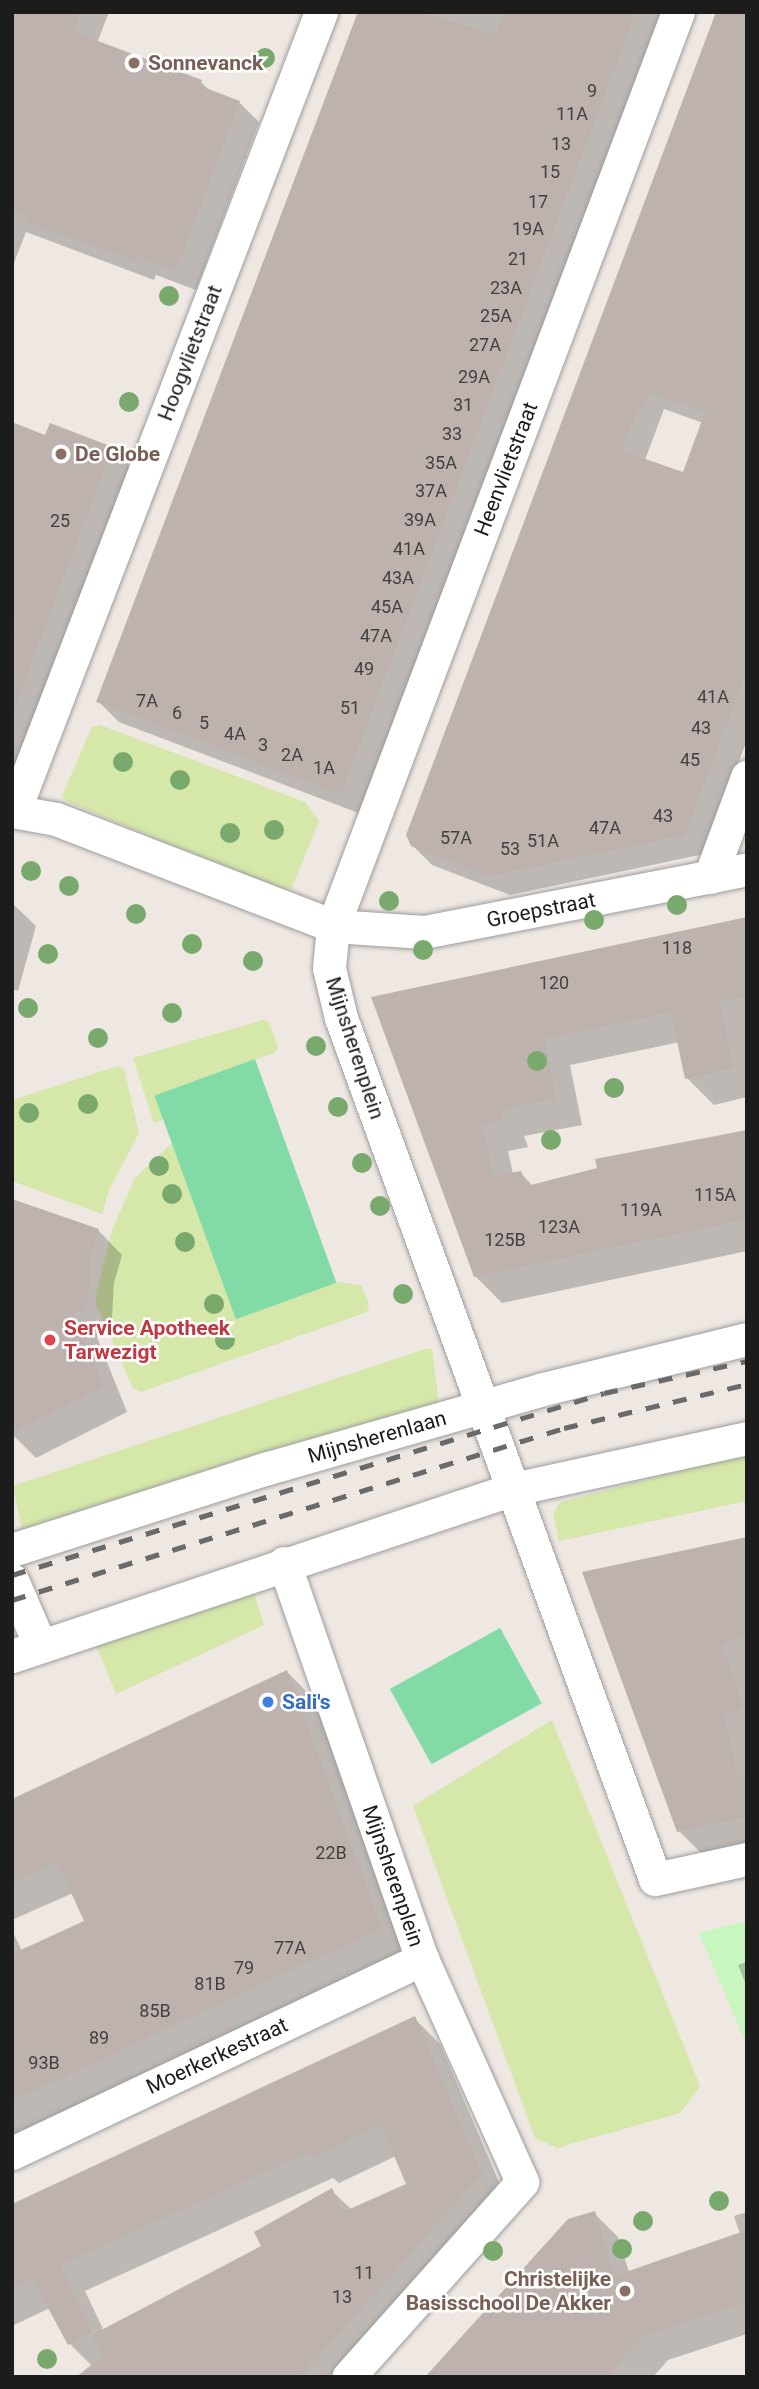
<!DOCTYPE html>
<html>
<head>
<meta charset="utf-8">
<style>
	body { margin:0 }
	#map { position:relative; width:759px; height:2389px; overflow:hidden; background:#eee7e2; font-family:Roboto,sans-serif }
	div>[style] { position:absolute }
	.grass>* { inset:0; background:#d5e7a9 }
	.park>* { inset:0; background:#c7f7bf }
	.pitch>* { inset:0; background:#82dba6; transform-origin:0 0 }
	.shadow>* { inset:0; background:#0003 }
	.building>* { inset:0; background:#beb2af }
	.roads { filter:drop-shadow(0 0 2px #9d9d9d) drop-shadow(0 0 2px #9d9d9d) }
	.street>* { height:33px; margin:-16.5px; padding:0 16.5px; transform-origin:16.5px; border-radius:16.5px; background:#fff }
	.rail>* { height:5px; margin-top:-2.5px; transform-origin:0; background:repeating-linear-gradient(90deg,#6a6a6a 0 14px,transparent 0 28px) }
	.trees>* { width:20px; height:20px; margin:-10px; border-radius:50%; background:#7aa96d }
	.dots>* { width:19px; height:19px; translate:-50% -50%; box-sizing:border-box; border:4px solid #fff; border-radius:50% }
	span { translate:-50% -50%; white-space:nowrap; text-align:center; line-height:1.15; -webkit-text-stroke:5px #fff; paint-order:stroke }
	.number-label { font-size:18px; color:#444241 }
	.number-label span { -webkit-text-stroke-width:0 }
	.education-label { font-size:21px; color:#785e54; font-weight:700 }
	.left { translate:0 -50%; text-align:left }
	.right { translate:-100% -50%; text-align:right }
	.street-label { font-size:21px; color:#1c1c1c }
	.health-label { font-size:21px; color:#be3a42; font-weight:700 }
	.shop-label { font-size:21px; color:#366cbe; font-weight:700 }
	.frame { position:absolute; inset:0; border:14px solid #1c1c1c; pointer-events:none }
</style>
</head>
<body>
<div id="map">
	<div class="grass">
		<div style="clip-path:polygon(100px 725px,305px 802px,319px 821px,292px 888px,280px 890px,66px 801px,62px 796px,92px 727px)"></div>
		<div style="clip-path:polygon(263px 1020px,269px 1022px,278px 1048px,274px 1053px,155px 1095px,164px 1119px,154px 1123px,133px 1058px)"></div>
		<div style="clip-path:polygon(118px 1066px,124px 1069px,139px 1133px,109px 1190px,102px 1214px,12px 1181px,12px 1100px)"></div>
		<div style="clip-path:polygon(172px 1143px,236px 1319px,337px 1282px,361px 1285px,369px 1304px,367px 1312px,141px 1392px,133px 1388px,96px 1305px,96px 1294px,112px 1230px,135px 1178px)"></div>
		<div style="clip-path:polygon(425px 1349px,432px 1349px,439px 1403px,243px 1458px,22px 1530px,13px 1486px)"></div>
		<div style="clip-path:polygon(747px 1454px,747px 1501px,559px 1541px,553px 1514px,560px 1502px)"></div>
		<div style="clip-path:polygon(251px 1583px,264px 1625px,116px 1694px,95px 1642px)"></div>
		<div style="clip-path:polygon(552px 1720px,700px 2086px,680px 2113px,557px 2148px,535px 2138px,413px 1806px)"></div>
	</div>
	<div class="park">
		<div style="clip-path:polygon(747px 1921px,747px 2046px,699px 1933px)"></div>
	</div>
	<div class="pitch">
		<div style="left:255px;top:1059px;width:238px;height:107px;rotate:70deg"></div>
		<div style="left:500px;top:1628px;width:86px;height:126px;rotate:61deg"></div>
	</div>
	<div class="shadow">
		<div style="clip-path:polygon(12px 12px,109px 12px,97px 43px,201px 82px,211px 92px,239px 102px,259px 122px,196px 290px,156px 275px,154px 280px,26px 232px,12px 268px)"></div>
		<div style="clip-path:polygon(358px 12px,664px 12px,361px 814px,119px 722px,98px 701px)"></div>
		<div style="clip-path:polygon(evenodd,747px 12px,747px 740px,704px 854px,510px 895px,432px 865px,412px 845px,747px 12px,664px 409px,703px 423px,684px 474px,645px 460px,664px 409px)"></div>
		<div style="clip-path:polygon(12px 424px,46px 437px,51px 425px,112px 449px,133px 469px,12px 772px,12px 527px,19px 509px,12px 507px)"></div>
		<div style="clip-path:polygon(12px 903px,36px 926px,18px 991px,12px 989px)"></div>
		<div style="clip-path:polygon(747px 919px,747px 1097px,714px 1105px,687px 1078px,680px 1042px,570px 1065px,582px 1125px,524px 1136px,528px 1147px,508px 1151px,513px 1174px,521px 1173px,533px 1186px,747px 1131px,747px 1251px,502px 1303px,475px 1276px,373px 998px)"></div>
		<div style="clip-path:polygon(12px 1200px,98px 1230px,122px 1255px,114px 1283px,111px 1334px,97px 1337px,127px 1412px,36px 1458px,12px 1434px)"></div>
		<div style="clip-path:polygon(747px 1538px,747px 1850px,707px 1859px,679px 1831px,585px 1573px)"></div>
		<div style="clip-path:polygon(287px 1672px,313px 1698px,408px 1954px,12px 2140px,12px 1930px,22px 1951px,87px 1921px,73px 1893px,12px 1920px,12px 1801px)"></div>
		<div style="clip-path:polygon(747px 1962px,747px 1987px,738px 1965px)"></div>
		<div style="clip-path:polygon(evenodd,414px 2018px,440px 2044px,507px 2201px,349px 2377px,202px 2377px,96px 2370px,70px 2344px,50px 2308px,12px 2326px,12px 2206px,414px 2018px,396px 2156px,408px 2185px,352px 2210px,331px 2190px,264px 2246px,104px 2331px,85px 2291px,333px 2178px,339px 2183px,396px 2156px)"></div>
		<div style="clip-path:polygon(747px 2212px,747px 2334px,668px 2360px,653px 2377px,428px 2377px,594px 2213px,618px 2237px,629px 2272px,740px 2234px,734px 2216px)"></div>
	</div>
	<div class="building">
		<div style="clip-path:polygon(12px 12px,81px 12px,74px 32px,202px 80px,200px 86px,240px 101px,176px 271px,136px 256px,134px 261px,25px 221px,27px 215px,12px 210px)"></div>
		<div style="clip-path:polygon(358px 12px,418px 12px,495px 34px,503px 12px,636px 12px,341px 794px,96px 702px)"></div>
		<div style="clip-path:polygon(evenodd,716px 12px,747px 12px,747px 671px,685px 835px,490px 876px,411px 846px,406px 835px,716px 12px,652px 393px,705px 412px,683px 472px,622px 451px,635px 416px,652px 393px)"></div>
		<div style="clip-path:polygon(12px 422px,45px 435px,50px 423px,113px 447px,15px 707px)"></div>
		<div style="clip-path:polygon(747px 917px,747px 997px,720px 1002px,733px 1068px,685px 1079px,671px 1012px,545px 1039px,556px 1099px,499px 1110px,503px 1120px,483px 1125px,493px 1176px,521px 1171px,527px 1186px,597px 1168px,595px 1159px,747px 1130px,747px 1219px,474px 1277px,371px 997px)"></div>
		<div style="clip-path:polygon(12px 1199px,99px 1229px,91px 1257px,87px 1310px,74px 1313px,104px 1387px,12px 1433px)"></div>
		<div style="clip-path:polygon(747px 1537px,747px 1634px,722px 1645px,744px 1708px,724px 1716px,738px 1777px,747px 1775px,747px 1817px,677px 1832px,582px 1572px)"></div>
		<div style="clip-path:polygon(287px 1670px,382px 1928px,12px 2101px,12px 1954px,84px 1921px,57px 1862px,12px 1883px,12px 1799px)"></div>
		<div style="clip-path:polygon(415px 2016px,482px 2174px,300px 2377px,76px 2377px,103px 2356px,92px 2335px,261px 2246px,254px 2232px,332px 2188px,343px 2212px,406px 2184px,381px 2125px,312px 2158px,308px 2152px,60px 2265px,92px 2333px,68px 2345px,32px 2278px,12px 2288px,12px 2204px)"></div>
		<div style="clip-path:polygon(595px 2211px,614px 2276px,747px 2230px,747px 2302px,643px 2336px,607px 2377px,425px 2377px,568px 2219px)"></div>
	</div>
	<div class="roads">
		<div class="street">
			<div style="left:678px;top:12px;width:977px;rotate:110.68deg"></div>
			<div style="left:333px;top:926px;width:91px;rotate:3.8deg"></div>
			<div style="left:424px;top:932px;width:329px;rotate:-11deg"></div>
			<div style="left:12px;top:811px;width:45px;rotate:10.3deg"></div>
			<div style="left:56px;top:819px;width:297px;rotate:21.1deg"></div>
			<div style="left:333px;top:926px;width:42px;rotate:95.4deg"></div>
			<div style="left:329px;top:968px;width:51px;rotate:76.5deg"></div>
			<div style="left:341px;top:1018px;width:916px;rotate:69.96deg"></div>
			<div style="left:655px;top:1879px;width:94px;rotate:-12.3deg"></div>
			<div style="left:14px;top:811px;width:856px;rotate:-68.98deg"></div>
			<div style="left:710px;top:877px;width:107px;rotate:-69.7deg"></div>
			<div style="left:12px;top:1550px;width:269px;rotate:-17.8deg"></div>
			<div style="left:268px;top:1468px;width:286px;rotate:-16deg"></div>
			<div style="left:543px;top:1389px;width:210px;rotate:-13.8deg"></div>
			<div style="left:284px;top:1563px;width:419px;rotate:70.8deg"></div>
			<div style="left:422px;top:1959px;width:244px;rotate:65.8deg"></div>
			<div style="left:522px;top:2182px;width:261px;rotate:131.7deg"></div>
			<div style="left:12px;top:1580px;width:71px;rotate:66.7deg"></div>
			<div style="left:12px;top:1656px;width:528px;rotate:-18.43deg"></div>
			<div style="left:513px;top:1489px;width:239px;rotate:-12.3deg"></div>
			<div style="left:12px;top:2153px;width:454px;rotate:-25.3deg"></div>
		</div>
	</div>
	<div class="rail">
		<div style="left:12px;top:1575px;width:619px;rotate:-17.09deg"></div>
		<div style="left:604px;top:1393px;width:147px;rotate:-12.6deg"></div>
		<div style="left:12px;top:1600px;width:578px;rotate:-17.31deg"></div>
		<div style="left:564px;top:1428px;width:188px;rotate:-13.5deg"></div>
	</div>
	<div class="trees">
		<div style="left:265px;top:58px"></div>
		<div style="left:169px;top:296px"></div>
		<div style="left:129px;top:402px"></div>
		<div style="left:123px;top:762px"></div>
		<div style="left:180px;top:780px"></div>
		<div style="left:274px;top:830px"></div>
		<div style="left:230px;top:833px"></div>
		<div style="left:31px;top:871px"></div>
		<div style="left:69px;top:886px"></div>
		<div style="left:389px;top:901px"></div>
		<div style="left:677px;top:905px"></div>
		<div style="left:136px;top:914px"></div>
		<div style="left:594px;top:920px"></div>
		<div style="left:192px;top:944px"></div>
		<div style="left:423px;top:950px"></div>
		<div style="left:48px;top:954px"></div>
		<div style="left:253px;top:961px"></div>
		<div style="left:28px;top:1008px"></div>
		<div style="left:172px;top:1013px"></div>
		<div style="left:98px;top:1038px"></div>
		<div style="left:316px;top:1046px"></div>
		<div style="left:537px;top:1061px"></div>
		<div style="left:614px;top:1088px"></div>
		<div style="left:88px;top:1104px"></div>
		<div style="left:338px;top:1107px"></div>
		<div style="left:29px;top:1113px"></div>
		<div style="left:551px;top:1140px"></div>
		<div style="left:362px;top:1163px"></div>
		<div style="left:159px;top:1166px"></div>
		<div style="left:172px;top:1194px"></div>
		<div style="left:380px;top:1206px"></div>
		<div style="left:185px;top:1242px"></div>
		<div style="left:403px;top:1294px"></div>
		<div style="left:214px;top:1304px"></div>
		<div style="left:225px;top:1340px"></div>
		<div style="left:719px;top:2201px"></div>
		<div style="left:643px;top:2221px"></div>
		<div style="left:622px;top:2249px"></div>
		<div style="left:493px;top:2251px"></div>
		<div style="left:47px;top:2359px"></div>
	</div>
	<div class="dots">
		<div style="left:134px;top:63px;background:#8d6e63"></div>
		<div style="left:61px;top:454px;background:#8d6e63"></div>
		<div style="left:50px;top:1340px;background:#e0444e"></div>
		<div style="left:268px;top:1702px;background:#3f7fe0"></div>
		<div style="left:625px;top:2291px;background:#8d6e63"></div>
	</div>
	<div class="number-label">
		<span style="left:592px;top:91px">9</span>
		<span style="left:572px;top:114px">11A</span>
		<span style="left:561px;top:144px">13</span>
		<span style="left:550px;top:172px">15</span>
		<span style="left:538px;top:202px">17</span>
		<span style="left:528px;top:229px">19A</span>
		<span style="left:518px;top:259px">21</span>
		<span style="left:506px;top:288px">23A</span>
		<span style="left:496px;top:316px">25A</span>
		<span style="left:485px;top:345px">27A</span>
		<span style="left:474px;top:377px">29A</span>
		<span style="left:463px;top:405px">31</span>
		<span style="left:452px;top:434px">33</span>
		<span style="left:441px;top:463px">35A</span>
		<span style="left:431px;top:491px">37A</span>
		<span style="left:420px;top:520px">39A</span>
		<span style="left:60px;top:521px">25</span>
		<span style="left:409px;top:549px">41A</span>
		<span style="left:398px;top:578px">43A</span>
		<span style="left:387px;top:607px">45A</span>
		<span style="left:376px;top:636px">47A</span>
		<span style="left:364px;top:669px">49</span>
		<span style="left:713px;top:697px">41A</span>
		<span style="left:147px;top:701px">7A</span>
		<span style="left:350px;top:708px">51</span>
		<span style="left:177px;top:713px">6</span>
		<span style="left:204px;top:723px">5</span>
		<span style="left:701px;top:728px">43</span>
		<span style="left:235px;top:734px">4A</span>
		<span style="left:263px;top:745px">3</span>
		<span style="left:292px;top:755px">2A</span>
		<span style="left:690px;top:760px">45</span>
		<span style="left:324px;top:768px">1A</span>
		<span style="left:663px;top:816px">43</span>
		<span style="left:605px;top:828px">47A</span>
		<span style="left:456px;top:838px">57A</span>
		<span style="left:543px;top:841px">51A</span>
		<span style="left:510px;top:849px">53</span>
		<span style="left:677px;top:948px">118</span>
		<span style="left:554px;top:983px">120</span>
		<span style="left:715px;top:1195px">115A</span>
		<span style="left:641px;top:1210px">119A</span>
		<span style="left:559px;top:1227px">123A</span>
		<span style="left:505px;top:1240px">125B</span>
		<span style="left:331px;top:1853px">22B</span>
		<span style="left:290px;top:1948px">77A</span>
		<span style="left:244px;top:1968px">79</span>
		<span style="left:210px;top:1984px">81B</span>
		<span style="left:155px;top:2011px">85B</span>
		<span style="left:99px;top:2038px">89</span>
		<span style="left:44px;top:2063px">93B</span>
		<span style="left:364px;top:2273px">11</span>
		<span style="left:342px;top:2297px">13</span>
	</div>
	<div class="education-label">
		<span class="left" style="left:148px;top:63px">Sonnevanck</span>
		<span class="left" style="left:75px;top:454px">De Globe</span>
		<span class="right" style="left:611px;top:2291px">Christelijke<br>Basisschool De Akker</span>
	</div>
	<div class="street-label">
		<span style="left:190px;top:353px;rotate:-69deg">Hoogvlietstraat</span>
		<span style="left:506px;top:469px;rotate:-69deg">Heenvlietstraat</span>
		<span style="left:541px;top:910px;rotate:-11deg">Groepstraat</span>
		<span style="left:355px;top:1048px;rotate:72deg">Mijnsherenplein</span>
		<span style="left:377px;top:1437px;rotate:-16deg">Mijnsherenlaan</span>
		<span style="left:393px;top:1876px;rotate:71deg">Mijnsherenplein</span>
		<span style="left:217px;top:2056px;rotate:-25deg">Moerkerkestraat</span>
	</div>
	<div class="health-label">
		<span class="left" style="left:64px;top:1340px">Service Apotheek<br>Tarwezigt</span>
	</div>
	<div class="shop-label">
		<span class="left" style="left:282px;top:1702px">Sali's</span>
	</div>
	<div class="frame"></div>
</div>
</body>
</html>
